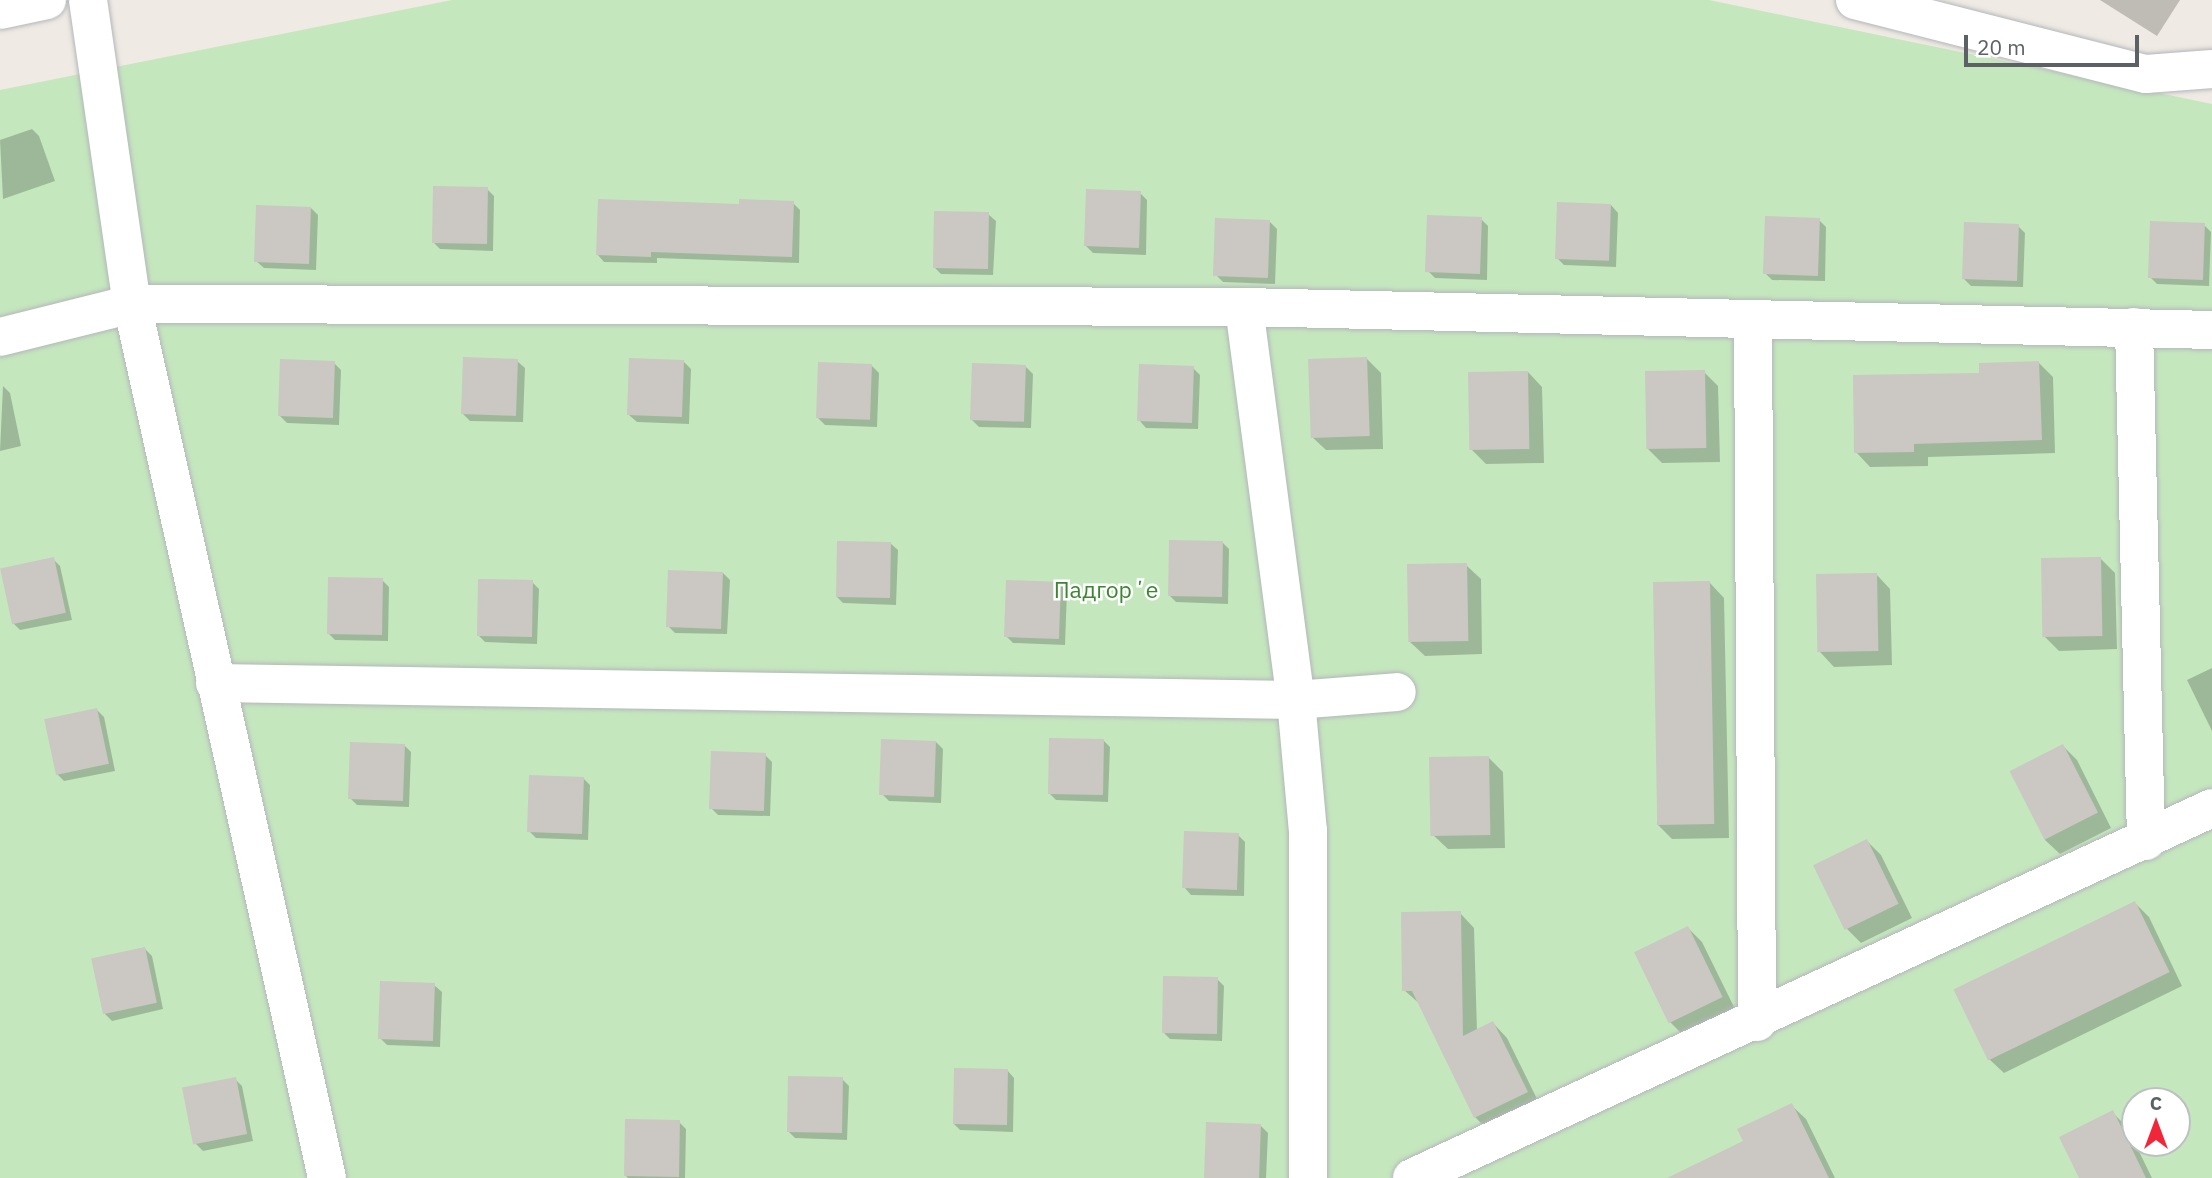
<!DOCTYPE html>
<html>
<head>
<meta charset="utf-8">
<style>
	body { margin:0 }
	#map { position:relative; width:2212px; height:1178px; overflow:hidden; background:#efeae3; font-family:"IBM Plex Sans",sans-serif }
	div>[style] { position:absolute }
	.green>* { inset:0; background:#c5e7be }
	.shadow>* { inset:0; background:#0003 }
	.building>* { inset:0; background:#cbc7c2; transform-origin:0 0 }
	.roads { filter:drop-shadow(0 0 2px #b4b7bb) drop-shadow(0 0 2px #b4b7bb) }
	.minor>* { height:38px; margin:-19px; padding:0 19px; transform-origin:19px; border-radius:19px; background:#fff }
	span { translate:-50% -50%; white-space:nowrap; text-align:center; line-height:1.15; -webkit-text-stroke:5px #fff; paint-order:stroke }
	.park-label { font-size:23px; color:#3c8630 }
	.north { position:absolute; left:2121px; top:1087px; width:70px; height:70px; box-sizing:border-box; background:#fff; border:2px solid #bdc0c1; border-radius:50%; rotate:0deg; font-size:19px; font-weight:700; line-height:28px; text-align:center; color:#5b6164 }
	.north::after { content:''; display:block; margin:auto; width:24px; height:32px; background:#f12639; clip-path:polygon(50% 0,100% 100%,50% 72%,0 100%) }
	.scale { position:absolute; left:1964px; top:35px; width:175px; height:32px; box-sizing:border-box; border:4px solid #5b6164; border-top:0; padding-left:9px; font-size:21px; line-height:24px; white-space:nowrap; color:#5b6164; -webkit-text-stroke:5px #fff; paint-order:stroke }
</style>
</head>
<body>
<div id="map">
	<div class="green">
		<div style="clip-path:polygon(evenodd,452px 0,1709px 0,2212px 104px,2212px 1178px,0 1178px,0 90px,452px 0,2135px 1101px,2177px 1101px,2177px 1143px,2135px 1143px,2135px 1101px)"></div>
	</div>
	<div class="shadow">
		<div style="clip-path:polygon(2100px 0,2180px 0,2157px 36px)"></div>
		<div style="clip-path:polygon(32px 129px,39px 136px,55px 181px,3px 199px,0 140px)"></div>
		<div style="clip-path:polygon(487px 189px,494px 196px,493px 251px,440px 249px,433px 242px)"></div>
		<div style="clip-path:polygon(1140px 193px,1147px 200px,1146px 255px,1093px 253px,1086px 246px)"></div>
		<div style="clip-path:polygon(793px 203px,800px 210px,799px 263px,657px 258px,657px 263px,604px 262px,597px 254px,740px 206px)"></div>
		<div style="clip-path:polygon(1611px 205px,1618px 213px,1616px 267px,1564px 265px,1557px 258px)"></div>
		<div style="clip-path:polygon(311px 208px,318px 215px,316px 270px,264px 268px,256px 261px)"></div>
		<div style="clip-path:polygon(988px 214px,996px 221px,993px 275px,941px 274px,934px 267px)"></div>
		<div style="clip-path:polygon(1481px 219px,1488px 226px,1487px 280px,1435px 278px,1428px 271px)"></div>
		<div style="clip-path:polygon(1819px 220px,1826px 227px,1825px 281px,1772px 280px,1765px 273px)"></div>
		<div style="clip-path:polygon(1270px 222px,1277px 229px,1275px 284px,1223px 282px,1216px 275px)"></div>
		<div style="clip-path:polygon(2204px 225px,2211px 232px,2209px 286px,2157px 284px,2150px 277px)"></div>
		<div style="clip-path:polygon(2018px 226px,2025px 233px,2023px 287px,1971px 286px,1964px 279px)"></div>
		<div style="clip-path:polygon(1367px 359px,1381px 373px,1383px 449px,1326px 450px,1311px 436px)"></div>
		<div style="clip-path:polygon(517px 361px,525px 368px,523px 422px,470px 421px,463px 414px)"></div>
		<div style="clip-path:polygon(684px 362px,691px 369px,689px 424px,637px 422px,629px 415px)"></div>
		<div style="clip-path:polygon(334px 363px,341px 370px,339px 425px,287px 423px,280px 416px)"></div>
		<div style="clip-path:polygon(2039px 363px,2053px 377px,2055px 453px,1928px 457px,1928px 466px,1870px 467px,1856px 452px,1981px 374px)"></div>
		<div style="clip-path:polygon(872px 366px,879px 373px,877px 427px,825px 425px,818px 418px)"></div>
		<div style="clip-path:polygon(1026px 367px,1033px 374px,1031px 428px,979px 427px,972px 420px)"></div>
		<div style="clip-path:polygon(1193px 368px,1200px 375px,1198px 429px,1146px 428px,1139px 420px)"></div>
		<div style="clip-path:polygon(1528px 372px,1542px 387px,1544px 463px,1486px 464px,1472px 450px)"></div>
		<div style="clip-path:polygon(1704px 372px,1718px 386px,1720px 462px,1662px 463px,1648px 449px)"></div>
		<div style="clip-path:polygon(3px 386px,10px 393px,21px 446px,0 451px)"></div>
		<div style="clip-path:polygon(1222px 542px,1229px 549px,1228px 604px,1176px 602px,1169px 595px)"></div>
		<div style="clip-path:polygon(890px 543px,898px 550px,896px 605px,843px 603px,836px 596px)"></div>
		<div style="clip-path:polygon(53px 559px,60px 566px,72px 620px,20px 630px,13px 623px)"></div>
		<div style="clip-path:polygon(2101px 559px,2115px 573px,2117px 649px,2059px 651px,2045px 637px)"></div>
		<div style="clip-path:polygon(1466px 565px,1481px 579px,1482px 654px,1425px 656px,1410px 642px)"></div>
		<div style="clip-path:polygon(723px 573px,730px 580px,727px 634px,675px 633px,668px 626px)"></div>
		<div style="clip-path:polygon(1876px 574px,1890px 589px,1892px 665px,1834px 667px,1820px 652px)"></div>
		<div style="clip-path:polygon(382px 580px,389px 587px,388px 641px,335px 640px,328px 633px)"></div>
		<div style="clip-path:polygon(532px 582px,539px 589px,537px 644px,485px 642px,478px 635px)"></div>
		<div style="clip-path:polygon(1710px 583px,1724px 598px,1729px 838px,1672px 839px,1657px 824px)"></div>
		<div style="clip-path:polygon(1060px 584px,1067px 591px,1065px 645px,1013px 643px,1006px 636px)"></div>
		<div style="clip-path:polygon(2212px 668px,2212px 731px,2187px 680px)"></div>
		<div style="clip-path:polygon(97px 710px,104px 717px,115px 771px,64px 781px,57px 774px)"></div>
		<div style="clip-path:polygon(1103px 740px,1110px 747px,1108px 802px,1056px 800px,1049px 793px)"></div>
		<div style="clip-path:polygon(936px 742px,943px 749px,941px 803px,889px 801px,882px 794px)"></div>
		<div style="clip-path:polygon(404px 745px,411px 752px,409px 807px,357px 805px,350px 798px)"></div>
		<div style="clip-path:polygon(2063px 746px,2077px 760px,2111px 828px,2060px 854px,2045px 840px)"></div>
		<div style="clip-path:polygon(765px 755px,772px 762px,770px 816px,718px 815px,711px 808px)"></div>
		<div style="clip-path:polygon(1489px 758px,1503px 772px,1505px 848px,1448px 849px,1433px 835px)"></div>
		<div style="clip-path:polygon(583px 778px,590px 785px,588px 840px,536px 838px,529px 831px)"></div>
		<div style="clip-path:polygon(1238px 835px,1245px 842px,1244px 896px,1191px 895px,1184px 887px)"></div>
		<div style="clip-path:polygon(1867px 841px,1881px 855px,1912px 918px,1861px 943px,1847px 929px)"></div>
		<div style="clip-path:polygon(2135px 903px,2149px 917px,2182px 986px,2004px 1073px,1989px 1059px)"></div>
		<div style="clip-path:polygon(1460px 913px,1474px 928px,1477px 1031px,1493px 1023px,1507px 1038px,1541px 1107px,1490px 1132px,1475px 1117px,1421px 1005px,1404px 990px)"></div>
		<div style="clip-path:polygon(1688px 928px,1702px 942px,1736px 1011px,1684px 1036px,1670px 1022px)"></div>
		<div style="clip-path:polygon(145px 949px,152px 956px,163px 1009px,112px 1021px,105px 1014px)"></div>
		<div style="clip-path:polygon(1217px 979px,1224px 986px,1222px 1041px,1170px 1039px,1163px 1032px)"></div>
		<div style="clip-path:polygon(434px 985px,442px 992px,440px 1047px,387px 1045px,380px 1038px)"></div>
		<div style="clip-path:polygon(1007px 1070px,1014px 1078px,1013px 1132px,960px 1130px,953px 1123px)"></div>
		<div style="clip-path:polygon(235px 1079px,242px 1086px,253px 1141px,203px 1151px,196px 1144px)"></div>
		<div style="clip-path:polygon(842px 1079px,849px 1086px,847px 1140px,795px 1138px,788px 1131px)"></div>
		<div style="clip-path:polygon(1791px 1105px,1806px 1119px,1835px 1178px,1671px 1178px,1746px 1142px)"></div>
		<div style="clip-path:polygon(2113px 1113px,2127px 1127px,2152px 1178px,2081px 1178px)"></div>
		<div style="clip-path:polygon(679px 1122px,686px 1129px,685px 1178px,628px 1178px,625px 1175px)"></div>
		<div style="clip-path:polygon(1261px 1126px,1268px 1133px,1266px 1178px,1206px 1178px)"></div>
	</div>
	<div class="building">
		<div style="left:433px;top:186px;width:55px;height:57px;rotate:1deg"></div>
		<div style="left:1086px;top:189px;width:55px;height:57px;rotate:2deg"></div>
		<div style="clip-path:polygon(598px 199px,739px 204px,739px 199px,794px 201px,792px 257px,651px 252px,651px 257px,596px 255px)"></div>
		<div style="left:1557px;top:202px;width:54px;height:57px;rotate:2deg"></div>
		<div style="left:256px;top:205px;width:55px;height:57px;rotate:2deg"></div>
		<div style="left:934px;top:211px;width:55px;height:57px;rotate:1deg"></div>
		<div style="left:1427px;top:215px;width:55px;height:57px;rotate:2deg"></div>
		<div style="left:1765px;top:216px;width:55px;height:58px;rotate:2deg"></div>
		<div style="left:1215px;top:218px;width:55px;height:58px;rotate:2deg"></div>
		<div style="left:2150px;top:221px;width:55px;height:57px;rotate:2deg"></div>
		<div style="left:1964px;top:222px;width:55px;height:57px;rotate:2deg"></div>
		<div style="left:463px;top:357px;width:55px;height:57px;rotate:2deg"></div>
		<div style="left:1367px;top:357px;width:79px;height:59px;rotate:88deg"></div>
		<div style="left:629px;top:358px;width:55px;height:57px;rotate:2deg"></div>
		<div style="left:280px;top:359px;width:55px;height:57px;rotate:2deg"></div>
		<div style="clip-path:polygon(2039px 361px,2042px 440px,1914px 444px,1914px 452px,1854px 453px,1853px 375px,1979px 373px,1979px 363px)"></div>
		<div style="left:818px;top:362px;width:54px;height:56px;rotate:2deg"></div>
		<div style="left:972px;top:363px;width:54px;height:57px;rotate:2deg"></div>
		<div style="left:1139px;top:364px;width:55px;height:57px;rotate:2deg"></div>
		<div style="left:1705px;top:370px;width:78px;height:60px;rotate:89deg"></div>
		<div style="left:1528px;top:371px;width:78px;height:60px;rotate:89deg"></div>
		<div style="left:1169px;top:540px;width:54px;height:56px;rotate:1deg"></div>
		<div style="left:837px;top:541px;width:54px;height:56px;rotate:1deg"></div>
		<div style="left:54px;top:557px;width:57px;height:55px;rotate:78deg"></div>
		<div style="left:2101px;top:557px;width:79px;height:60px;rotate:89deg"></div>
		<div style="left:1467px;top:563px;width:78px;height:60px;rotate:89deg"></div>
		<div style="left:668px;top:570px;width:55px;height:57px;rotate:2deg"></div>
		<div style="left:1877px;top:573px;width:78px;height:61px;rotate:89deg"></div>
		<div style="left:328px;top:577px;width:55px;height:57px;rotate:1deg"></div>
		<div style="left:478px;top:579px;width:55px;height:57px;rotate:1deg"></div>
		<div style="left:1006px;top:580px;width:55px;height:57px;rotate:2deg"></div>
		<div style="left:1710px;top:581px;width:243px;height:57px;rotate:89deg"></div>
		<div style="left:97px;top:708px;width:57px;height:54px;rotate:78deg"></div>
		<div style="left:1049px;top:738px;width:55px;height:56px;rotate:1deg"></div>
		<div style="left:881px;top:739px;width:55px;height:56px;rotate:2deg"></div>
		<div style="left:350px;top:742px;width:55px;height:57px;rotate:2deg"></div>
		<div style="left:2063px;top:744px;width:77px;height:60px;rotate:63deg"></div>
		<div style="left:711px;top:751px;width:55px;height:58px;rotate:2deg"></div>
		<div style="left:1489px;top:756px;width:79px;height:60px;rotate:89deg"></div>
		<div style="left:529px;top:775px;width:55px;height:57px;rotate:2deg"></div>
		<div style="left:1184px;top:831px;width:55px;height:57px;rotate:2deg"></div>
		<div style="left:1867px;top:839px;width:72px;height:60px;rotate:64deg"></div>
		<div style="left:2135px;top:901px;width:79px;height:202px;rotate:64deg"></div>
		<div style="clip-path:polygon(1461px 911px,1463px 1036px,1493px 1021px,1528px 1092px,1474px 1118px,1412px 991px,1402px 991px,1401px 912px)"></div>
		<div style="left:1688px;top:926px;width:79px;height:60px;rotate:64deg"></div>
		<div style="left:145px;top:947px;width:57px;height:55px;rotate:78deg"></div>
		<div style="left:1163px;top:976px;width:55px;height:57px;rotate:1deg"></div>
		<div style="left:380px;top:981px;width:55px;height:58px;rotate:2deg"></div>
		<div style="left:954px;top:1068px;width:54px;height:56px;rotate:1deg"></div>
		<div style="left:788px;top:1076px;width:55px;height:56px;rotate:1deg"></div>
		<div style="left:236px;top:1077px;width:58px;height:55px;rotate:79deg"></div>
		<div style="clip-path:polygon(1792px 1103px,1829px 1178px,1667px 1178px,1743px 1141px,1737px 1129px)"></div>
		<div style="clip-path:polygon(2113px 1110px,2146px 1178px,2079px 1178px,2059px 1137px)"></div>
		<div style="left:625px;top:1119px;width:55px;height:57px;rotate:1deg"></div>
		<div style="left:1206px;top:1122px;width:55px;height:56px;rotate:2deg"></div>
	</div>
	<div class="roads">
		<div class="minor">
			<div style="left:88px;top:0;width:307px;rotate:81.8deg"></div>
			<div style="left:132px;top:304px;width:895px;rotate:77.42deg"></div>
			<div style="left:1855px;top:0;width:300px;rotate:14.3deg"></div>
			<div style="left:2146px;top:74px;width:66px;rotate:-4.3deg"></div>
			<div style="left:0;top:10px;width:48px;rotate:-12deg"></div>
			<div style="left:1244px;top:307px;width:968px;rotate:1.36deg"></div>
			<div style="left:1753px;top:320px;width:702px;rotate:89.67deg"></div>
			<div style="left:2134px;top:327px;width:514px;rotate:88.66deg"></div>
			<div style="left:0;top:337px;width:136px;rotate:-14deg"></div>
			<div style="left:132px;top:304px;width:1112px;rotate:0.15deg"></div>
			<div style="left:1244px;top:307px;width:396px;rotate:82.5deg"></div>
			<div style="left:1296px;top:700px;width:132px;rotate:84.8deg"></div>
			<div style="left:1308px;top:831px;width:347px;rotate:90deg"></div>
			<div style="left:215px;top:683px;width:1081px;rotate:0.9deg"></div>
			<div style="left:1296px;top:700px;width:101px;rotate:-4.5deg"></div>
			<div style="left:1412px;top:1178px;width:881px;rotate:-24.82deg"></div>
		</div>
	</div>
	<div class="park-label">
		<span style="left:1106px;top:589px">Падгорʼе</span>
	</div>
	<div class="north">С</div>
	<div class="scale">20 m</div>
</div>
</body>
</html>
